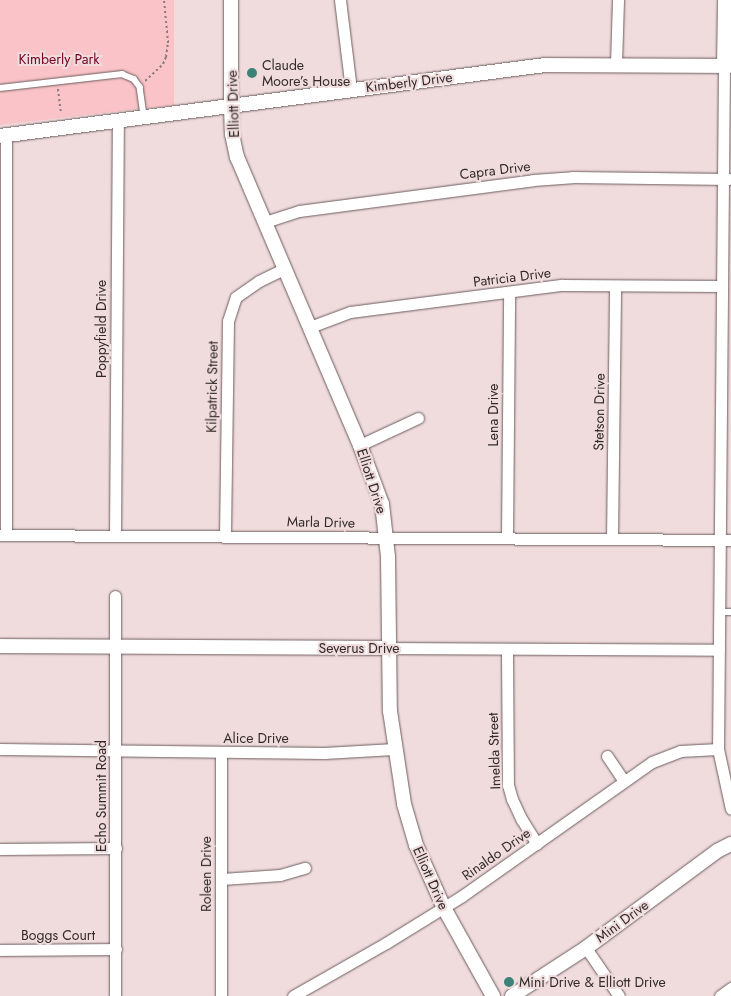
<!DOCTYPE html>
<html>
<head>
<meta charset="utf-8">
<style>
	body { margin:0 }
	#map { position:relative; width:731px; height:996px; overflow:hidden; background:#f0dcdd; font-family:Jost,sans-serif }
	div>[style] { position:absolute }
	.green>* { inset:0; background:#f9c3c7 }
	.path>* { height:2px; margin-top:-1px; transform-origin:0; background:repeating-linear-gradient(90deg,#897b7c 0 2.5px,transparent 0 5px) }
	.roads { filter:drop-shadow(0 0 1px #6d5c5d) drop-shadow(0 0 1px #6d5c5d) }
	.service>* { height:5.5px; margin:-2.75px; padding:0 2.75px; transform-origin:2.75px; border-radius:2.75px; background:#fff }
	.minor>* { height:11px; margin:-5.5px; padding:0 5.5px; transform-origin:5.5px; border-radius:5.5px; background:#fff }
	.tertiary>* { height:14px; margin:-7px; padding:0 7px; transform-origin:7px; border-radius:7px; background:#fff }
	.dots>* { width:14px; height:14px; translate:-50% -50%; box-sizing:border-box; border:2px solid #f0dcdd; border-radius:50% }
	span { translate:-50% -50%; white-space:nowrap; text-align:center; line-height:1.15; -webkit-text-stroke:4px #f0dcdd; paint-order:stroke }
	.park-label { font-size:14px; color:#710123 }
	.poi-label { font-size:14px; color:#322a2a }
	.left { translate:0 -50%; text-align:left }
	.street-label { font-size:14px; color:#322a2a }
</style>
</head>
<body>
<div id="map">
	<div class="green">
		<div style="clip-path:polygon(0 0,174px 0,174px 105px,0 125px)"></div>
	</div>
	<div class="path">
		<div style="left:145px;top:81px;width:25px;rotate:-43deg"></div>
		<div style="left:163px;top:64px;width:8px;rotate:-67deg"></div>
		<div style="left:166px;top:57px;width:14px;rotate:-82deg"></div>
		<div style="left:168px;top:43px;width:43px;rotate:-95.3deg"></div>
		<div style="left:58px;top:89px;width:24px;rotate:83deg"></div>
	</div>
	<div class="roads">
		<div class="service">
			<div style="left:0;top:88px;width:123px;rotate:-6.5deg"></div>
			<div style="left:122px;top:74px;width:13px;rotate:23deg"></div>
			<div style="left:134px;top:79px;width:10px;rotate:53deg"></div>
			<div style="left:140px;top:87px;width:30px;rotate:82deg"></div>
			<div style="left:719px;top:612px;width:12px"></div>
		</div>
		<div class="minor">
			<div style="left:340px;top:0;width:91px;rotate:83deg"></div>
			<div style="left:616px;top:64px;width:64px;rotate:-88.2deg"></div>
			<div style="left:724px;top:66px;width:683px;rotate:90.5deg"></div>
			<div style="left:718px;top:749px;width:61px;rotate:77.8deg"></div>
			<div style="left:6px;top:136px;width:399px;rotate:90deg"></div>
			<div style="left:265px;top:222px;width:36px;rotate:-18deg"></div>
			<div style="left:299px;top:211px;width:236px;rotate:-7.5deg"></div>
			<div style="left:533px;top:180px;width:39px;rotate:-4deg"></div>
			<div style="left:572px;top:177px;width:157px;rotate:0.7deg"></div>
			<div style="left:310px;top:327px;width:43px;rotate:-20.6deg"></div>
			<div style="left:350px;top:312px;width:214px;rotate:-7.3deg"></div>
			<div style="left:562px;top:285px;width:159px;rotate:0.4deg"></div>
			<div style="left:360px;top:445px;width:64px;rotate:-25deg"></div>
			<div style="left:0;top:535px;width:731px;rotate:0.39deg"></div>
			<div style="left:115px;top:536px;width:414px;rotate:-89.6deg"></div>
			<div style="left:225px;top:536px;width:215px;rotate:-89.2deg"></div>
			<div style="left:228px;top:321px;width:25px;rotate:-72deg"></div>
			<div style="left:236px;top:297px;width:28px;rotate:-35deg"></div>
			<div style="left:259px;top:281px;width:28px;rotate:-26deg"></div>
			<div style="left:507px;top:538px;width:246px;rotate:-89.5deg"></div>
			<div style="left:612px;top:539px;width:253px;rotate:-89.3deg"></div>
			<div style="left:115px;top:596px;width:400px;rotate:90deg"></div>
			<div style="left:388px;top:648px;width:331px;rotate:0.3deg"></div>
			<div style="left:507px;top:650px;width:135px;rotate:89.6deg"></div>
			<div style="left:508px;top:785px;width:15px;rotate:74deg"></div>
			<div style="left:512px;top:799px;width:23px;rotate:65deg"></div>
			<div style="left:522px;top:820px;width:28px;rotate:58deg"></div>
			<div style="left:0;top:749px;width:324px;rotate:0.7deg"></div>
			<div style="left:324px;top:753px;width:70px;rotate:-3.3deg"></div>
			<div style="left:607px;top:756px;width:30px;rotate:56deg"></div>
			<div style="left:0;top:849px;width:116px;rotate:-0.5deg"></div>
			<div style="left:222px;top:879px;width:58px;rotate:-3.9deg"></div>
			<div style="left:280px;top:875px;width:26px;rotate:-16deg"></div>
			<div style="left:586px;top:948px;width:58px;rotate:55.5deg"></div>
			<div style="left:0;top:950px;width:116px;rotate:-0.5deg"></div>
			<div style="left:221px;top:996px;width:243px;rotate:-90deg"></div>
			<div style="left:293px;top:996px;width:107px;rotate:-29.7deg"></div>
			<div style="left:386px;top:943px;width:89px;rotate:-31.7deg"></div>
			<div style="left:462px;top:896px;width:232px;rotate:-35.2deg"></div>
			<div style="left:652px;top:762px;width:30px;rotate:-21deg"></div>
			<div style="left:680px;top:751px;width:38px;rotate:-3deg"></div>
			<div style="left:720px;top:996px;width:14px;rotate:-36deg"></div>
		</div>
		<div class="tertiary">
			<div style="left:231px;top:0;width:108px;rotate:90deg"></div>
			<div style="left:231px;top:108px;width:26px;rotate:88deg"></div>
			<div style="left:232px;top:134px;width:24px;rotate:78deg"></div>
			<div style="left:237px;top:157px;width:313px;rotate:66.9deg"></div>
			<div style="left:360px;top:445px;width:63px;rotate:69.6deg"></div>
			<div style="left:382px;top:504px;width:53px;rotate:83.5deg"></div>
			<div style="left:388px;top:557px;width:154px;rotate:89.3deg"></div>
			<div style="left:390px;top:711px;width:94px;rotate:81.4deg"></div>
			<div style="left:404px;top:804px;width:43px;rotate:73.7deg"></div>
			<div style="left:416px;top:845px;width:69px;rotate:66deg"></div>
			<div style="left:444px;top:908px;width:101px;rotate:60.9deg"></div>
			<div style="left:724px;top:66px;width:66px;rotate:-89.1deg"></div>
			<div style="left:0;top:136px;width:550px;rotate:-7.42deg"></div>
			<div style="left:545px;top:65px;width:186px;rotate:0.3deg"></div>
			<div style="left:0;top:646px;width:388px;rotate:0.3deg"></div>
			<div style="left:512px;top:996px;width:88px;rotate:-33deg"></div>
			<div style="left:586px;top:948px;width:163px;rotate:-36.5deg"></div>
			<div style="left:717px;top:851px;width:16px;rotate:-27deg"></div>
		</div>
	</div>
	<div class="dots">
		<div style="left:252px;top:73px;background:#3c8278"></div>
		<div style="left:509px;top:982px;background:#3c8278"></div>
	</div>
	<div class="park-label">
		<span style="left:59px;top:59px">Kimberly Park</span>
	</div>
	<div class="poi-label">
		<span class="left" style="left:262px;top:73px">Claude<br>Moore’s House</span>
		<span class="left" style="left:519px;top:982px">Mini Drive &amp; Elliott Drive</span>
	</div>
	<div class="street-label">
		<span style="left:409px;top:82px;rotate:-7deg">Kimberly Drive</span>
		<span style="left:233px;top:104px;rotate:-92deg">Elliott Drive</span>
		<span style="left:495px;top:170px;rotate:-7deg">Capra Drive</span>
		<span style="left:512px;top:277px;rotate:-7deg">Patricia Drive</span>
		<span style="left:101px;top:329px;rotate:-90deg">Poppyfield Drive</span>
		<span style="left:212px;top:387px;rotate:-89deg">Kilpatrick Street</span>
		<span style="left:599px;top:412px;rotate:-89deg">Stetson Drive</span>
		<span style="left:493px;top:415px;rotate:-90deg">Lena Drive</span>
		<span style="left:372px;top:481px;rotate:72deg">Elliott Drive</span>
		<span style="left:321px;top:522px;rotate:1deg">Marla Drive</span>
		<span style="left:359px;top:648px">Severus Drive</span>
		<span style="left:256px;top:738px">Alice Drive</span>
		<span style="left:494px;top:751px;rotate:-92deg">Imelda Street</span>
		<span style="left:101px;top:796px;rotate:-90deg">Echo Summit Road</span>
		<span style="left:496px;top:854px;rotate:-35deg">Rinaldo Drive</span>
		<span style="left:206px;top:874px;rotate:-90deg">Roleen Drive</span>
		<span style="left:431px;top:878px;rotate:66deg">Elliott Drive</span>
		<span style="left:622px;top:921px;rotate:-36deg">Mini Drive</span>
		<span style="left:58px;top:935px">Boggs Court</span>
	</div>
</div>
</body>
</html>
